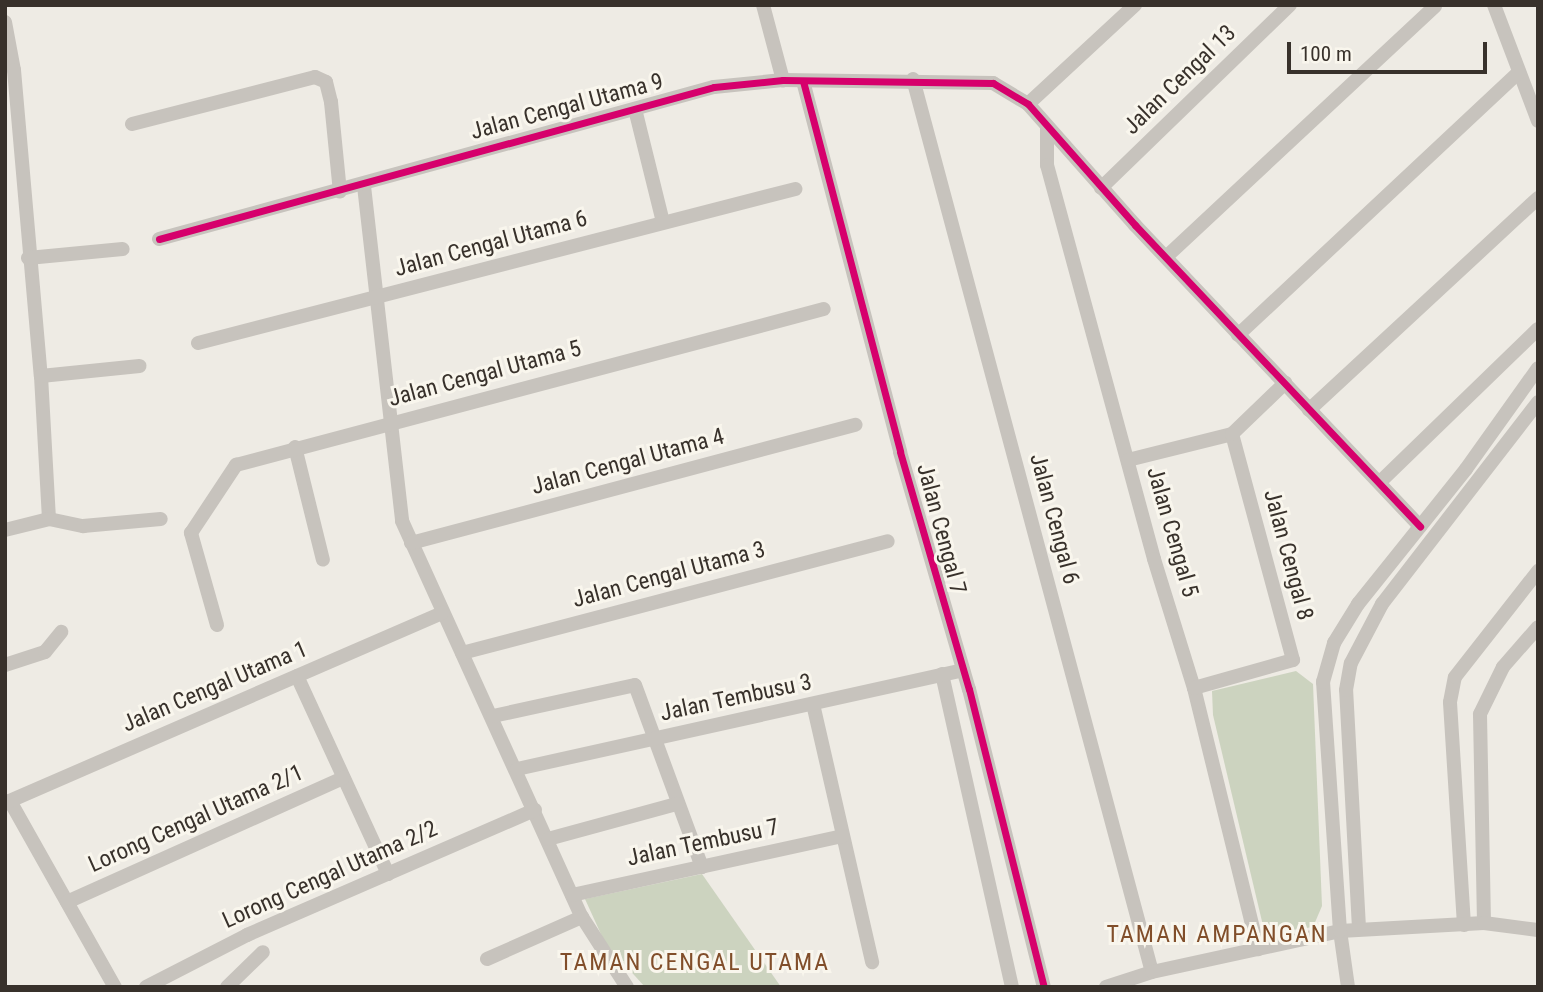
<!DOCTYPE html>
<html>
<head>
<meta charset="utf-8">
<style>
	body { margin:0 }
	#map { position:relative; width:1543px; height:992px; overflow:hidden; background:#eeebe4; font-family:"Roboto Condensed",sans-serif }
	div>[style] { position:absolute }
	.green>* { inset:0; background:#ccd3bf }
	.minor>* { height:14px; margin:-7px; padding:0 7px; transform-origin:7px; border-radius:7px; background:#c7c3bd }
	.cycleway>* { height:7px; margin:-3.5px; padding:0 3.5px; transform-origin:3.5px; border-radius:3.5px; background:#d6006c }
	span { translate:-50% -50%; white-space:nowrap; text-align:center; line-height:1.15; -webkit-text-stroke:6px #f9f6ed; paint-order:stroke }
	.street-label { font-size:23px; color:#38312b }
	.neighbourhood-label { font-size:24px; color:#814e2a; letter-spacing:2px }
	.frame { position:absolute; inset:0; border:7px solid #38312b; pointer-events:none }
	.scale { position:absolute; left:1287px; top:42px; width:200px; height:32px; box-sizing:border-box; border:4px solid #38312b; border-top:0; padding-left:9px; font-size:21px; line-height:24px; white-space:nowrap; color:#38312b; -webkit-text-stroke:5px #f9f6ed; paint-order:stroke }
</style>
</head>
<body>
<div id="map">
	<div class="green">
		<div style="clip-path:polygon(1296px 671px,1313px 684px,1322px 906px,1313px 927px,1265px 934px,1213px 715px,1212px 691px)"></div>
		<div style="clip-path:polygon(702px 874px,781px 987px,645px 987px,605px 943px,585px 899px)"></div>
	</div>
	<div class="minor">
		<div style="left:763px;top:5px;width:78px;rotate:75.1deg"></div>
		<div style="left:1494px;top:5px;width:124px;rotate:69.2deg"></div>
		<div style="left:5px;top:22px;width:49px;rotate:79.4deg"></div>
		<div style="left:14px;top:70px;width:307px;rotate:85deg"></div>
		<div style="left:41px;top:376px;width:143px;rotate:86.8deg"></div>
		<div style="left:913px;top:79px;width:924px;rotate:75.02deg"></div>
		<div style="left:803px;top:81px;width:383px;rotate:75.3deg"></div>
		<div style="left:900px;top:452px;width:247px;rotate:73.8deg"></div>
		<div style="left:969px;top:689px;width:307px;rotate:75.9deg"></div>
		<div style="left:1028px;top:104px;width:146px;rotate:-42.8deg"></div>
		<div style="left:635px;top:109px;width:116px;rotate:76.1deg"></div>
		<div style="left:132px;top:124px;width:189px;rotate:-14.4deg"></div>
		<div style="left:315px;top:77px;width:12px;rotate:24deg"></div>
		<div style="left:326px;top:82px;width:21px;rotate:76deg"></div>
		<div style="left:331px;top:102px;width:90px;rotate:84.3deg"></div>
		<div style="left:1047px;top:127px;width:38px;rotate:90deg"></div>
		<div style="left:1047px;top:165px;width:408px;rotate:74.8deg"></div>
		<div style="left:1154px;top:559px;width:135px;rotate:72.8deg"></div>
		<div style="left:1194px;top:688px;width:269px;rotate:76.2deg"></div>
		<div style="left:364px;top:186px;width:337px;rotate:83.5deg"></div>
		<div style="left:402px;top:521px;width:435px;rotate:65.6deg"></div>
		<div style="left:582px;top:917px;width:83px;rotate:57.3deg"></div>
		<div style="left:1101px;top:188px;width:263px;rotate:-44.1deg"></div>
		<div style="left:159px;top:239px;width:575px;rotate:-15.32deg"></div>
		<div style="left:714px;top:87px;width:69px;rotate:-5.8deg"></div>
		<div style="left:783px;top:80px;width:210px;rotate:0.8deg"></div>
		<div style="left:993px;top:83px;width:41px;rotate:31deg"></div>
		<div style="left:1028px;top:104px;width:162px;rotate:48.5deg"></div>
		<div style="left:1135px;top:225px;width:415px;rotate:46.6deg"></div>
		<div style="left:1166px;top:257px;width:368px;rotate:-43deg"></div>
		<div style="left:28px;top:258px;width:95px;rotate:-5.4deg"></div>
		<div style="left:1238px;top:335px;width:385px;rotate:-43.1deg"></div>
		<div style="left:198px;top:343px;width:617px;rotate:-14.46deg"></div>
		<div style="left:41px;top:376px;width:99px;rotate:-5.8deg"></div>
		<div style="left:1309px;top:410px;width:312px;rotate:-42.8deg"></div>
		<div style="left:295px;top:447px;width:116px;rotate:76.1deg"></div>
		<div style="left:1128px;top:460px;width:107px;rotate:-14deg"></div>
		<div style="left:1380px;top:482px;width:220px;rotate:-44.1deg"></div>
		<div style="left:5px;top:530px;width:45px;rotate:-14deg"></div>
		<div style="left:49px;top:519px;width:35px;rotate:12deg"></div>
		<div style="left:83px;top:526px;width:78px;rotate:-5.1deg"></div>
		<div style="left:411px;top:543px;width:460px;rotate:-14.9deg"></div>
		<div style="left:217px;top:625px;width:96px;rotate:-105.8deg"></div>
		<div style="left:191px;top:533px;width:82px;rotate:-56.5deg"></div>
		<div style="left:236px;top:465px;width:608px;rotate:-14.86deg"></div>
		<div style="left:462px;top:653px;width:440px;rotate:-14.7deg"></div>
		<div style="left:5px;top:665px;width:42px;rotate:-18deg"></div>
		<div style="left:45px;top:652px;width:26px;rotate:-51deg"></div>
		<div style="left:942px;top:674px;width:321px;rotate:77.4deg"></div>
		<div style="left:297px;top:676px;width:218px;rotate:65.3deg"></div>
		<div style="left:1194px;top:688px;width:103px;rotate:-15.8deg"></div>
		<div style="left:1293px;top:660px;width:234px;rotate:-105.1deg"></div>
		<div style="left:1232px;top:434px;width:74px;rotate:-43.9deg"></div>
		<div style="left:813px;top:704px;width:265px;rotate:77.1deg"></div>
		<div style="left:493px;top:716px;width:145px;rotate:-12.3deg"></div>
		<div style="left:635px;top:685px;width:194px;rotate:69.8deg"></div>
		<div style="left:517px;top:769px;width:457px;rotate:-12.5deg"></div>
		<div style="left:10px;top:801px;width:214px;rotate:60.6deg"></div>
		<div style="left:5px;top:803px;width:477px;rotate:-23.5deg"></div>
		<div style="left:548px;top:839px;width:134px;rotate:-15.2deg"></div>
		<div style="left:572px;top:895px;width:277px;rotate:-12.3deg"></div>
		<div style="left:67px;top:902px;width:303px;rotate:-24.2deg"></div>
		<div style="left:1484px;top:923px;width:209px;rotate:-91.1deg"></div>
		<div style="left:1480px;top:714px;width:52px;rotate:-63.9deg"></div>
		<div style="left:1503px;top:667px;width:53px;rotate:-48.8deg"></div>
		<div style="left:1464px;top:925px;width:223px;rotate:-93.6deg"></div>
		<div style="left:1450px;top:702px;width:25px;rotate:-79deg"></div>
		<div style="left:1455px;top:677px;width:135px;rotate:-51.9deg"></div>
		<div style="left:1359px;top:928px;width:238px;rotate:-93.1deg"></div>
		<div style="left:1346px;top:690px;width:27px;rotate:-80deg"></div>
		<div style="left:1351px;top:663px;width:67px;rotate:-62.3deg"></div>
		<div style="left:1382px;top:604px;width:255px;rotate:-52.3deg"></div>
		<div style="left:487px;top:959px;width:104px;rotate:-23.9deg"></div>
		<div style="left:146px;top:987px;width:114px;rotate:-27.2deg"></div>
		<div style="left:247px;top:935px;width:314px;rotate:-23.5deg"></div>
		<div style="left:227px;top:987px;width:50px;rotate:-44.2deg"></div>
		<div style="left:1106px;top:987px;width:48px;rotate:-18.1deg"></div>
		<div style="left:1152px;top:972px;width:192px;rotate:-12.3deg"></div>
		<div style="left:1340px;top:931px;width:144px;rotate:-3.2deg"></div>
		<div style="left:1484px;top:923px;width:54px;rotate:7.4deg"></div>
		<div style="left:1348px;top:987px;width:57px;rotate:-98.1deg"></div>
		<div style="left:1340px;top:931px;width:250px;rotate:-93.9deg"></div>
		<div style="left:1323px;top:682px;width:41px;rotate:-74.2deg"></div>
		<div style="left:1334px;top:643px;width:46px;rotate:-58.4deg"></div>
		<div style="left:1358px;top:604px;width:173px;rotate:-51.3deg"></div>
		<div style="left:1466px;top:469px;width:124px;rotate:-54.5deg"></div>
	</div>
	<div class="cycleway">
		<div style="left:803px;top:81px;width:383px;rotate:75.3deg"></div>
		<div style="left:900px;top:452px;width:247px;rotate:73.8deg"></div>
		<div style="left:969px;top:689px;width:307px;rotate:75.9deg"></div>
		<div style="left:159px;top:239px;width:575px;rotate:-15.32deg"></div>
		<div style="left:714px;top:87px;width:69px;rotate:-5.8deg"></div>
		<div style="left:783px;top:80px;width:210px;rotate:0.8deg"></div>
		<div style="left:993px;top:83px;width:41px;rotate:31deg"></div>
		<div style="left:1028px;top:104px;width:162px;rotate:48.5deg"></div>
		<div style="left:1135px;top:225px;width:415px;rotate:46.6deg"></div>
	</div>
	<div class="street-label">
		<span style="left:1180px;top:80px;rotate:-44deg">Jalan Cengal 13</span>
		<span style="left:567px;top:107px;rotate:-15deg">Jalan Cengal Utama 9</span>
		<span style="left:491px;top:244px;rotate:-15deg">Jalan Cengal Utama 6</span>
		<span style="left:485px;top:374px;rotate:-15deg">Jalan Cengal Utama 5</span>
		<span style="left:628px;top:462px;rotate:-15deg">Jalan Cengal Utama 4</span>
		<span style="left:1054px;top:519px;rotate:75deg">Jalan Cengal 6</span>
		<span style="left:941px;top:529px;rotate:75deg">Jalan Cengal 7</span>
		<span style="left:1172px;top:532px;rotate:74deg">Jalan Cengal 5</span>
		<span style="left:1288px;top:555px;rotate:75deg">Jalan Cengal 8</span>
		<span style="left:669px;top:575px;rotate:-15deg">Jalan Cengal Utama 3</span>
		<span style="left:215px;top:687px;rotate:-23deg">Jalan Cengal Utama 1</span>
		<span style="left:736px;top:698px;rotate:-12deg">Jalan Tembusu 3</span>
		<span style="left:196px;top:819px;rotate:-24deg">Lorong Cengal Utama 2/1</span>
		<span style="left:703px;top:843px;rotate:-12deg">Jalan Tembusu 7</span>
		<span style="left:330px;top:875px;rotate:-24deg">Lorong Cengal Utama 2/2</span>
	</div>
	<div class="neighbourhood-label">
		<span style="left:1217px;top:935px">TAMAN AMPANGAN</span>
		<span style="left:695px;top:963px">TAMAN CENGAL UTAMA</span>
	</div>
	<div class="frame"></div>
	<div class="scale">100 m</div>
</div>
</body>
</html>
